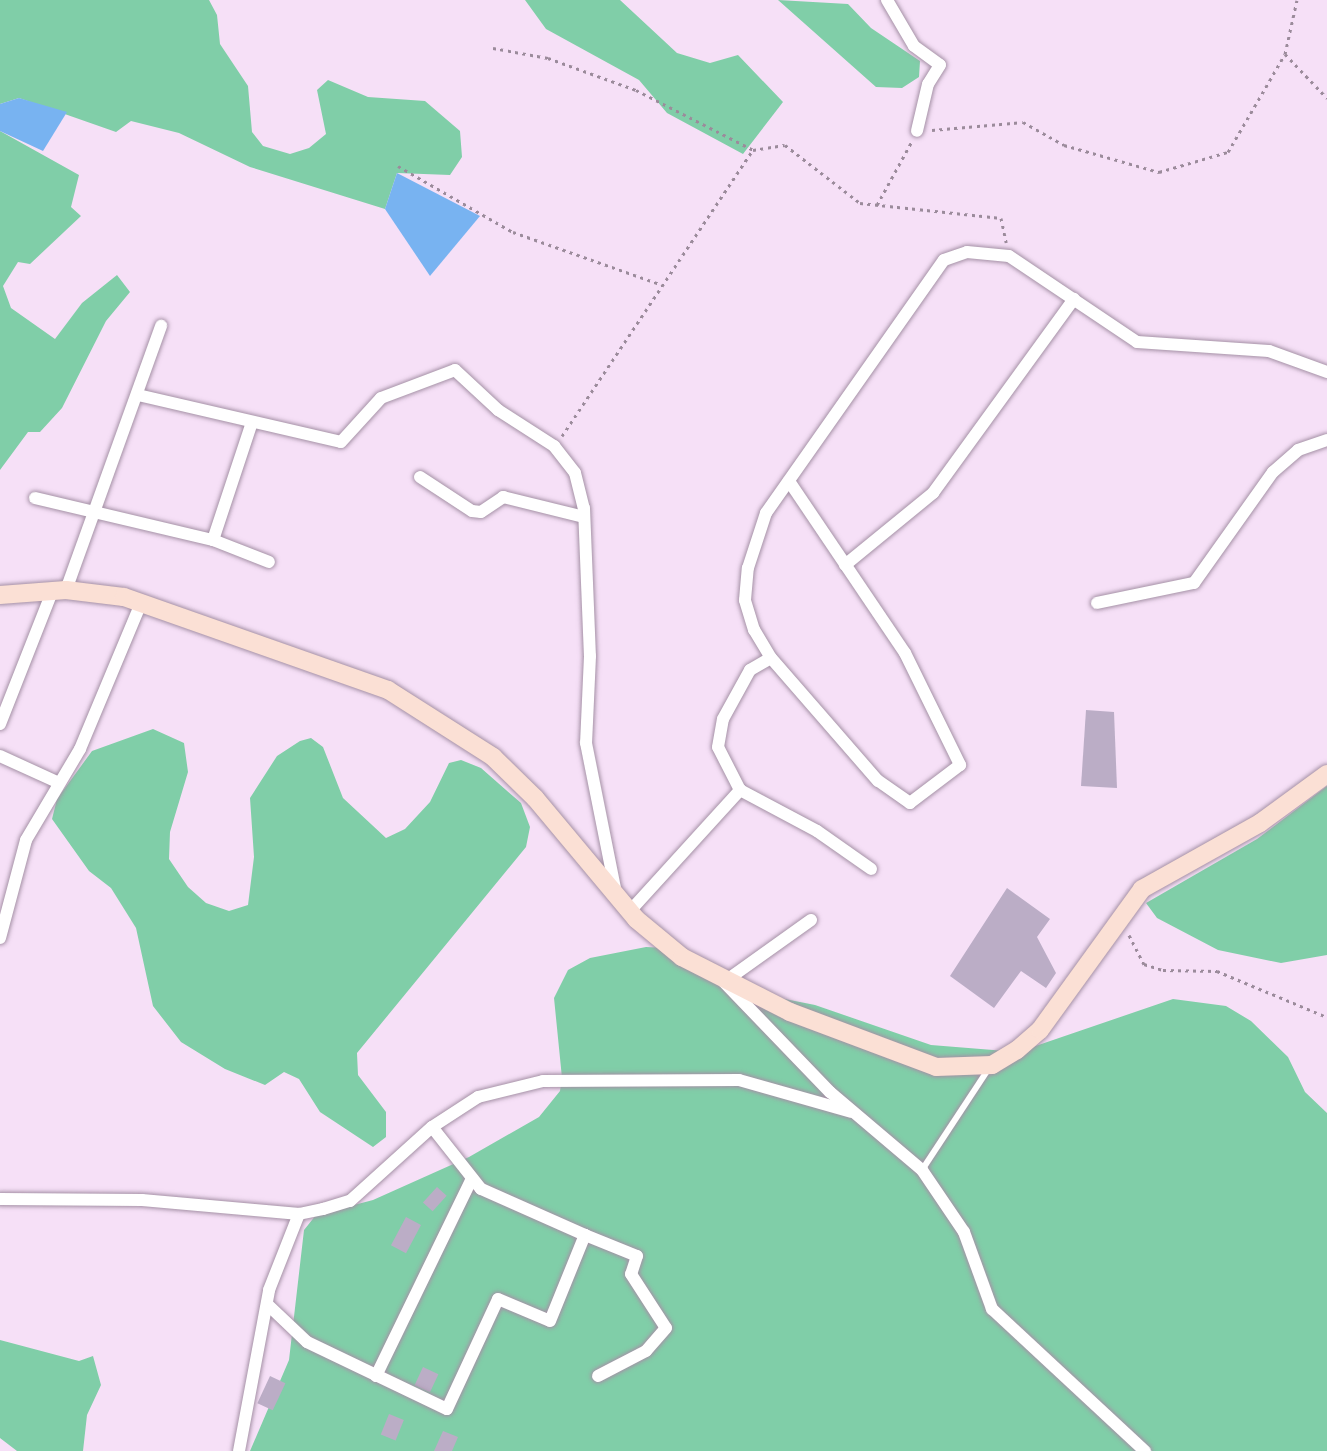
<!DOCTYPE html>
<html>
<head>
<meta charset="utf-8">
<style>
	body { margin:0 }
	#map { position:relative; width:1327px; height:1451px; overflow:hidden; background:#f6e0f7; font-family:Helvetica,sans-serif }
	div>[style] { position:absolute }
	.green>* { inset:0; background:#80cea8 }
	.water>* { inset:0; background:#78b3f1 }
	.building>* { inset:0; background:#bbadc6; transform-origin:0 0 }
	.path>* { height:3px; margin-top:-1.5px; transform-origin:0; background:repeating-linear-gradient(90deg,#9b8b9b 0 3px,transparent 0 7.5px) }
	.roads { filter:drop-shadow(0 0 2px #a591a6) drop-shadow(0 0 2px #a591a6) }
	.lane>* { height:6px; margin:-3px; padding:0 3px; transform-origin:3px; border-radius:3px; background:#fff }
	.street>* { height:12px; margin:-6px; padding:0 6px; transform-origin:6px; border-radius:6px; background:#fff }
	.secondary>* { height:18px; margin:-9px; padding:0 9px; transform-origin:9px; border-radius:9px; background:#fbe0d5 }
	span { translate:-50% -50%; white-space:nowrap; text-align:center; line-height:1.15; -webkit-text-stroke:4.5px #fff; paint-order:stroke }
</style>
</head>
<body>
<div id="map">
	<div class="green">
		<div style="clip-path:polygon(0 0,209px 0,217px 15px,220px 44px,248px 86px,252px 132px,263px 146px,290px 154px,309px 148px,326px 134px,317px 90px,328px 80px,368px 97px,425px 101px,460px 131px,462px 157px,450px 175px,397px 173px,385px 209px,250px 167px,179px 133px,131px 121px,116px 132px,19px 98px,0 104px)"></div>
		<div style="clip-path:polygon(525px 0,620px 0,677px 53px,710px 63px,738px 55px,783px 102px,743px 154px,667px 113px,639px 80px,546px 29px)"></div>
		<div style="clip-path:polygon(778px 0,848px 4px,871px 28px,920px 61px,919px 77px,902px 88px,876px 87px)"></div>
		<div style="clip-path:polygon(0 131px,79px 175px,71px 207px,81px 216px,30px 264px,18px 262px,3px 286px,11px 308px,55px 339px,82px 303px,117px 275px,130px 292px,106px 321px,62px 408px,40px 432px,28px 432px,0 470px)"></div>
		<div style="clip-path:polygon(153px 729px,184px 743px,188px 772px,170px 832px,169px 859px,188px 887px,206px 903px,229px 911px,248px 905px,254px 857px,250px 798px,277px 756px,300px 741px,311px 738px,323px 747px,343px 798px,386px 838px,405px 829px,430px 802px,449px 763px,461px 760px,481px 768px,521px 803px,530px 827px,526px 847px,357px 1053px,358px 1075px,386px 1112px,386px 1137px,373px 1147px,320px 1112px,299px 1079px,284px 1072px,265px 1085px,225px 1069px,181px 1042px,153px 1006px,136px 928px,111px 888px,89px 871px,52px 819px,57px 799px,92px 751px)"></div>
		<div style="clip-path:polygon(1327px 786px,1327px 955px,1281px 963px,1218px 950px,1157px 918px,1146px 903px,1257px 839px)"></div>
		<div style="clip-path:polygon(646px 947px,686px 949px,750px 992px,815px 1005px,931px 1045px,1018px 1052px,1173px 999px,1226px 1006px,1251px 1021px,1288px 1057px,1305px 1092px,1327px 1113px,1327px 1451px,250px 1451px,289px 1360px,304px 1230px,316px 1215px,373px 1200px,469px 1157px,539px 1117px,560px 1091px,562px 1078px,554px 998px,568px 970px,590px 958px)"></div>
		<div style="clip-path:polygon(0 1340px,79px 1361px,93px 1356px,101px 1385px,87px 1415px,83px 1451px,17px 1451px,0 1438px)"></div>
	</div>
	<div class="water">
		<div style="clip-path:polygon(19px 98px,67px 112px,43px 151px,0 131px,0 104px)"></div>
		<div style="clip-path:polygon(397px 173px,480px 216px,430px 276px,385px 209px)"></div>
	</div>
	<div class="building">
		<div style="clip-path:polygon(1086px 710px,1114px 712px,1117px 788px,1081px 786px)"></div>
		<div style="clip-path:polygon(1007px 888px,1050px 919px,1037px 937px,1056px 973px,1046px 988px,1021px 971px,994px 1008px,950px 976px)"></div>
		<div style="left:437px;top:1187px;width:13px;height:21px;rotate:42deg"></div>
		<div style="left:406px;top:1217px;width:17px;height:32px;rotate:28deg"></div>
		<div style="left:423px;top:1367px;width:17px;height:20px;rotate:25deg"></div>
		<div style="left:270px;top:1376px;width:17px;height:30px;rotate:25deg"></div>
		<div style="left:389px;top:1414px;width:16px;height:22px;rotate:22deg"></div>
		<div style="clip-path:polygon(443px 1431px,458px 1437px,452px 1451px,434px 1451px)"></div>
	</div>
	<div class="path">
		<div style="left:493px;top:48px;width:56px;rotate:10.3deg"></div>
		<div style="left:548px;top:58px;width:94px;rotate:20deg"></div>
		<div style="left:636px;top:90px;width:131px;rotate:27.1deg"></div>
		<div style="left:753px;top:150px;width:32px;rotate:-9deg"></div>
		<div style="left:785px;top:145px;width:95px;rotate:37.7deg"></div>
		<div style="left:860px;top:203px;width:142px;rotate:6.1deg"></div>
		<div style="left:1001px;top:218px;width:25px;rotate:78deg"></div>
		<div style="left:1285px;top:54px;width:61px;rotate:46.3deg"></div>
		<div style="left:932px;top:130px;width:91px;rotate:-5deg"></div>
		<div style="left:1023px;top:122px;width:47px;rotate:29.3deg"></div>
		<div style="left:1064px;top:145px;width:99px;rotate:15.9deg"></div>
		<div style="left:1159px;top:172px;width:72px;rotate:-16.2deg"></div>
		<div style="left:1228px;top:152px;width:113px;rotate:-59.8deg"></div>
		<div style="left:1285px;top:54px;width:55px;rotate:-77.5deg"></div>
		<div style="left:398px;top:166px;width:133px;rotate:29.9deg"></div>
		<div style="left:513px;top:232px;width:159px;rotate:19.5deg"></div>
		<div style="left:877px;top:205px;width:71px;rotate:-61.3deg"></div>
		<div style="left:562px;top:436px;width:344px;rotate:-56.3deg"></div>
		<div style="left:1129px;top:935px;width:33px;rotate:63deg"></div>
		<div style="left:1144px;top:964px;width:20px;rotate:18deg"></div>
		<div style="left:1163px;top:970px;width:54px;rotate:1.1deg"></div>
		<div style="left:1217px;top:971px;width:119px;rotate:22.7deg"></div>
	</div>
	<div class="roads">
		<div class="lane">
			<div style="left:922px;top:1170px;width:122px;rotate:-56.7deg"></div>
		</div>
		<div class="street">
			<div style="left:887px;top:0;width:53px;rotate:59.6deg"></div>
			<div style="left:914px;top:46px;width:32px;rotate:36deg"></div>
			<div style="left:940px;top:65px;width:22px;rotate:122deg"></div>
			<div style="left:928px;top:84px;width:48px;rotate:103.2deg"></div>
			<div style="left:138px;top:395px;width:208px;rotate:13deg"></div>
			<div style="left:341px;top:442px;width:59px;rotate:-47.7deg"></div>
			<div style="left:381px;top:398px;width:79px;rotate:-20.7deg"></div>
			<div style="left:455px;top:370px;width:59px;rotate:42.9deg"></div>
			<div style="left:498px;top:410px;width:67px;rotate:32.7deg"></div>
			<div style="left:554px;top:446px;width:34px;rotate:52deg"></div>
			<div style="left:575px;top:473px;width:36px;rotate:76deg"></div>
			<div style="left:584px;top:508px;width:148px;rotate:87.7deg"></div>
			<div style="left:590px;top:656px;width:87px;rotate:92.6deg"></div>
			<div style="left:586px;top:743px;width:153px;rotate:78.7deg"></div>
			<div style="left:420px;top:477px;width:62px;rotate:33.2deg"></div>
			<div style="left:472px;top:511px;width:9px;rotate:6deg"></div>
			<div style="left:481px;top:512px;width:27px;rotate:-34deg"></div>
			<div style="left:503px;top:497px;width:83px;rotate:13.9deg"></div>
			<div style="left:789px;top:481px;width:207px;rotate:56deg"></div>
			<div style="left:905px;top:653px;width:125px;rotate:63.8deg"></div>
			<div style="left:960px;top:765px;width:63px;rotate:142.8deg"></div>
			<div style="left:910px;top:803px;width:39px;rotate:-145deg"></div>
			<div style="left:878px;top:781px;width:163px;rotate:-131deg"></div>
			<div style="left:771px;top:658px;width:33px;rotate:-121deg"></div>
			<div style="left:754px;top:630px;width:31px;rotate:-107deg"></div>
			<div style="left:745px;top:600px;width:32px;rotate:-85deg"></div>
			<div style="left:748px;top:568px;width:58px;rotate:-71.9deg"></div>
			<div style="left:766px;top:513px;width:309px;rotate:-54.9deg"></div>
			<div style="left:944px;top:260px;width:24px;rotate:-19deg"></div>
			<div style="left:967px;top:252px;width:42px;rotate:5.4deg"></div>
			<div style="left:1009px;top:256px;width:154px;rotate:33.9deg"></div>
			<div style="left:1137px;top:342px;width:132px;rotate:3.9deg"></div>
			<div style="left:1269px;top:351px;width:62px;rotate:19.9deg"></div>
			<div style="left:35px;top:498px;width:183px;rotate:13.3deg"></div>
			<div style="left:213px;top:540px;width:124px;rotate:-71.7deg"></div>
			<div style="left:213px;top:540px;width:60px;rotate:21.4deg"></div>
			<div style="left:845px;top:565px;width:114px;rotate:-39.3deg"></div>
			<div style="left:933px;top:493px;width:240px;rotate:-54deg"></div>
			<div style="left:66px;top:590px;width:281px;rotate:-70.2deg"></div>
			<div style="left:1097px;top:603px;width:99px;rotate:-11.7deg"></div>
			<div style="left:1194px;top:583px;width:136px;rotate:-54.6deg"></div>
			<div style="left:1273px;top:472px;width:33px;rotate:-41deg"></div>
			<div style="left:1298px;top:450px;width:31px;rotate:-19deg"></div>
			<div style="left:0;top:724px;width:142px;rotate:-68.5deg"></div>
			<div style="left:0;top:756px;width:63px;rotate:24.5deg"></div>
			<div style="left:740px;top:790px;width:48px;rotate:-117.1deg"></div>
			<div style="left:718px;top:747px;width:28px;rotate:-80deg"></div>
			<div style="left:723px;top:719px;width:56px;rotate:-61.1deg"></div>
			<div style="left:750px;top:670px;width:24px;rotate:-30deg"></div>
			<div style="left:630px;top:911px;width:164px;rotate:-47.7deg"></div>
			<div style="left:740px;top:790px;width:87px;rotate:28deg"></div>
			<div style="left:817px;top:831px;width:66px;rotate:35.1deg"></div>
			<div style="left:811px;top:920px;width:107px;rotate:144.5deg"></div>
			<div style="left:724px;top:982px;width:153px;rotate:46.1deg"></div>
			<div style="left:830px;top:1092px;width:121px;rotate:40.3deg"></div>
			<div style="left:922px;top:1170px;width:75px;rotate:55.9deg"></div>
			<div style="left:964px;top:1232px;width:82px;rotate:70deg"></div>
			<div style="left:992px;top:1309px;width:209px;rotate:42.9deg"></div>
			<div style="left:0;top:938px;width:101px;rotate:-75.1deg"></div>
			<div style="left:26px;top:840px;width:106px;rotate:-59.3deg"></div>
			<div style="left:80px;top:749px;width:160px;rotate:-67.3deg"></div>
			<div style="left:0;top:1199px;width:142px;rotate:0.4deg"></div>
			<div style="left:142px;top:1200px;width:158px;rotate:5.1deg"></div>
			<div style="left:299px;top:1214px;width:25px;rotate:-12deg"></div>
			<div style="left:323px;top:1209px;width:28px;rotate:-17deg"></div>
			<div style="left:350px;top:1201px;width:110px;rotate:-42.1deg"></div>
			<div style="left:432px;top:1127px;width:55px;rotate:-33.1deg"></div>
			<div style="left:478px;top:1097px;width:67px;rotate:-13.8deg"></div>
			<div style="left:543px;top:1081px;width:196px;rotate:-0.3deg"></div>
			<div style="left:739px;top:1080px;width:117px;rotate:15.8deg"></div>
			<div style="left:585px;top:1235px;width:56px;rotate:22deg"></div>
			<div style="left:637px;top:1256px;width:19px;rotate:108deg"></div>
			<div style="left:631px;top:1274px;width:64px;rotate:57.1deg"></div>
			<div style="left:666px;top:1328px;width:30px;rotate:131deg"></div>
			<div style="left:646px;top:1351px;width:54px;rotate:152.5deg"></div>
			<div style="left:267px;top:1304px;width:55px;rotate:43.5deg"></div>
			<div style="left:307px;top:1342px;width:155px;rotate:25.6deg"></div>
			<div style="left:447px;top:1409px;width:121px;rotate:-65.1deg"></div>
			<div style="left:498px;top:1299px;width:56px;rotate:22.9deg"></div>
			<div style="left:550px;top:1321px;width:93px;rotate:-67.9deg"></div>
			<div style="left:585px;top:1235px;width:114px;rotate:-156.1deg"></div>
			<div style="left:481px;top:1189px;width:79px;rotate:-128.3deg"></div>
			<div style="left:376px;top:1376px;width:220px;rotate:-64.1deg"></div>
			<div style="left:239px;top:1451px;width:164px;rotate:-79.4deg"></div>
			<div style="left:269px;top:1290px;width:82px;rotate:-68.5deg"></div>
		</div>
		<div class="secondary">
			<div style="left:0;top:595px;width:66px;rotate:-4.3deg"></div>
			<div style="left:66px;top:590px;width:58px;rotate:6.9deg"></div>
			<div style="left:124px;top:597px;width:280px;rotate:19.4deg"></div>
			<div style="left:388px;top:690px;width:125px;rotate:32.5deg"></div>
			<div style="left:493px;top:757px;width:59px;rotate:44.3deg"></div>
			<div style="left:535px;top:798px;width:158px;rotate:50.1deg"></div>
			<div style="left:636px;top:919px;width:60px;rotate:39.6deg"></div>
			<div style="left:682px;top:957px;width:121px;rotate:27deg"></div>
			<div style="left:790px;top:1012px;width:156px;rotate:20.6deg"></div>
			<div style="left:936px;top:1067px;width:56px;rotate:-2deg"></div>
			<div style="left:992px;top:1065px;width:29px;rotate:-31deg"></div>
			<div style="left:1017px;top:1050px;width:30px;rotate:-41deg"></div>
			<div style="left:1040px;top:1030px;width:174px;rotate:-54.1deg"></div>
			<div style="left:1142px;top:889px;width:135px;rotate:-29.2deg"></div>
			<div style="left:1260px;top:823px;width:83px;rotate:-36.2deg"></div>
		</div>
	</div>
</div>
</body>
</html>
